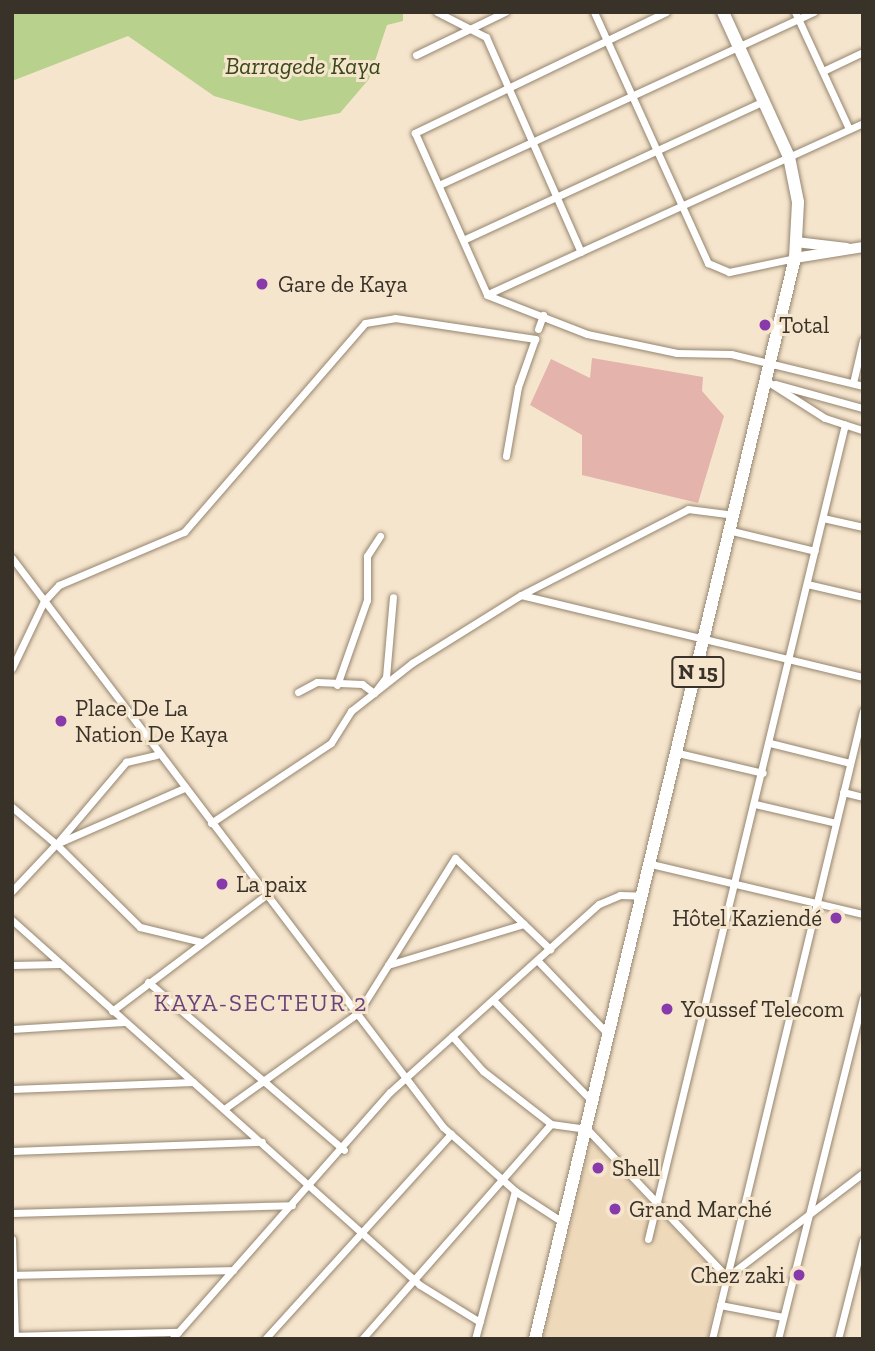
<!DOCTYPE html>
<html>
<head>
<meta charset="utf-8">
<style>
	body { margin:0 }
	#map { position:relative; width:875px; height:1351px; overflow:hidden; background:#f6e5cd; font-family:"Zilla Slab",serif }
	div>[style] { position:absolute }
	.built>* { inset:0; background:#efd9bb }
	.green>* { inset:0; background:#e3b3ac }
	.water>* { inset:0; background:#b8d18c }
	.roads { filter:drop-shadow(0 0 2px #95856f) drop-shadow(0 0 2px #95856f) }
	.street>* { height:7px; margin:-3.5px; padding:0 3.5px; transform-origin:3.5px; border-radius:3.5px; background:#fff }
	.secondary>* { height:10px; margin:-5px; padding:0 5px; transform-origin:5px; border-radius:5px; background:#fff }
	.primary>* { height:12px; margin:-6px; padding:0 6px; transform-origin:6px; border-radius:6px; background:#fff }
	.dots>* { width:19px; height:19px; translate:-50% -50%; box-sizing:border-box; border:4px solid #f6e5cd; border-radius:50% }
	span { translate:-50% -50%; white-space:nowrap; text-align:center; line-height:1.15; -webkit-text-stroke:6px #f6e5cd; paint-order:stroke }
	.shield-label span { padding:2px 5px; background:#f6e5cd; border:2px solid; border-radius:5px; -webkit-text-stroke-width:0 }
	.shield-label { font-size:21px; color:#383228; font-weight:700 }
	.poi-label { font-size:23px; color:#383228 }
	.left { translate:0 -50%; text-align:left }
	.right { translate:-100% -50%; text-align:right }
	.water-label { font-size:24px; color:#384817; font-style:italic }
	.neighbourhood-label { font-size:24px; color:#6a437c; letter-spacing:2px }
	.frame { position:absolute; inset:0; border:14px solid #383228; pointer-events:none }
</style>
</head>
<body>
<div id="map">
	<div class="built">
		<div style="clip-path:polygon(591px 1141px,721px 1278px,707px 1339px,543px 1339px)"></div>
	</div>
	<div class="green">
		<div style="clip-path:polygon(592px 358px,703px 377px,702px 391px,724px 416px,698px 503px,582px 475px,582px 435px,530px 405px,551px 359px,590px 378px)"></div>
	</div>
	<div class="water">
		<div style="clip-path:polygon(12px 12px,403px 12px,403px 21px,387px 25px,369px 79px,340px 113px,300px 121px,214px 96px,128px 36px,12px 81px)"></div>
	</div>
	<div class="roads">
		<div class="street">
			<div style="left:437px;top:12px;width:55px;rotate:27deg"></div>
			<div style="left:486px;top:37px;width:235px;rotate:66.2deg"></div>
			<div style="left:594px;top:12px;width:276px;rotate:65.6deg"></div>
			<div style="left:708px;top:263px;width:23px;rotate:23deg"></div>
			<div style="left:729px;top:272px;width:67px;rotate:-12deg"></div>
			<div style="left:666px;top:12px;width:279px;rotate:154.3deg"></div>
			<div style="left:415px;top:133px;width:177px;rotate:66deg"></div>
			<div style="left:487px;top:295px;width:107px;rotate:21.3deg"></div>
			<div style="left:587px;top:334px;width:92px;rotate:11.9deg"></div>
			<div style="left:677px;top:353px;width:54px;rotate:1.1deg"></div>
			<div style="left:731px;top:354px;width:136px;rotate:13.6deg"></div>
			<div style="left:795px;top:12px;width:129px;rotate:65.2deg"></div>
			<div style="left:416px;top:55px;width:99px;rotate:-25.8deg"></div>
			<div style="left:823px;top:71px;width:44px;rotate:-25.4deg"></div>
			<div style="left:439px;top:185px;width:413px;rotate:-24.8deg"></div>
			<div style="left:463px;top:240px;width:332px;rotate:-24.8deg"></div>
			<div style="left:488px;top:294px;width:412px;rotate:-24.5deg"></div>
			<div style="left:538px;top:329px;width:15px;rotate:-70deg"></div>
			<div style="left:770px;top:383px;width:65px;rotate:32.5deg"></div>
			<div style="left:825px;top:418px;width:40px;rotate:18deg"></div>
			<div style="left:853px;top:383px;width:44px;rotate:-76.9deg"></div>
			<div style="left:775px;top:384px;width:91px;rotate:15.3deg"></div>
			<div style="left:823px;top:518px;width:41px;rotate:12.7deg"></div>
			<div style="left:732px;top:531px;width:85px;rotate:13.5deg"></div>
			<div style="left:12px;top:558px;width:714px;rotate:52.86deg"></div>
			<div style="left:443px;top:1127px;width:96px;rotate:41.6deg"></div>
			<div style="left:515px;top:1191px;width:59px;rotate:33.1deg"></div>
			<div style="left:807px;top:584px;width:57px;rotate:13.1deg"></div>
			<div style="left:521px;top:595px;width:352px;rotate:13.5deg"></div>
			<div style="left:12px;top:668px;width:74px;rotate:-64.5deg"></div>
			<div style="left:44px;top:601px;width:22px;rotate:-47deg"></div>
			<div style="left:59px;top:585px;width:136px;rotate:-23deg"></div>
			<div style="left:184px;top:532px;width:276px;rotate:-49.1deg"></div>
			<div style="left:365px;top:323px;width:30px;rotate:-9deg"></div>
			<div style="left:395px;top:318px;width:142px;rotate:8.5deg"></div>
			<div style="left:535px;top:339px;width:51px;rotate:109.5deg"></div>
			<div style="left:518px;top:387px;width:70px;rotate:99.9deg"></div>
			<div style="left:337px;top:685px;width:90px;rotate:-70.6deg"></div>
			<div style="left:367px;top:600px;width:44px;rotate:-90deg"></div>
			<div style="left:367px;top:556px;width:24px;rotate:-57deg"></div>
			<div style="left:298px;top:692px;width:21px;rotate:-28deg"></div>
			<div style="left:317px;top:682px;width:45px;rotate:2.5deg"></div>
			<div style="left:362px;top:684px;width:15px;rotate:37deg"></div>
			<div style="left:374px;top:693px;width:20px;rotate:-53deg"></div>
			<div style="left:386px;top:677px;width:80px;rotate:-85deg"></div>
			<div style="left:770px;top:743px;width:82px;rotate:14deg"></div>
			<div style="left:678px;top:753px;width:87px;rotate:13.2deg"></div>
			<div style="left:843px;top:792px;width:21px;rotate:14deg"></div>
			<div style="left:755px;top:804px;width:83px;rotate:13.2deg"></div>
			<div style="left:12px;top:807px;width:57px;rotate:40.1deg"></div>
			<div style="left:211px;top:823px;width:144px;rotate:-33.7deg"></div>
			<div style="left:331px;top:743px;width:38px;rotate:-58deg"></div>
			<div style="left:351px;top:711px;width:78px;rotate:-38.2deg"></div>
			<div style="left:412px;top:663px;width:128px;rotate:-32deg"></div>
			<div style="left:521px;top:595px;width:188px;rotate:-27.2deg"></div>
			<div style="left:688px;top:509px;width:47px;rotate:7.3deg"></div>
			<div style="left:59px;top:841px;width:104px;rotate:-49.7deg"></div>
			<div style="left:126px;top:762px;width:31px;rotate:-13deg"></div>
			<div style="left:56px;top:844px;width:140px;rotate:-23.6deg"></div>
			<div style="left:651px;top:864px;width:218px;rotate:13.3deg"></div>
			<div style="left:12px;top:891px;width:64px;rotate:-46.9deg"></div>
			<div style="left:56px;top:844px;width:118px;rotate:44.7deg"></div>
			<div style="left:140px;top:927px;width:64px;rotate:13.6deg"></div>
			<div style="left:12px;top:920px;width:547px;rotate:41.82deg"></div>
			<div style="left:420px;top:1285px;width:70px;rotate:31.7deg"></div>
			<div style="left:537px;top:960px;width:104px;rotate:46.2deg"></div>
			<div style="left:12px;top:965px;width:48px;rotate:-1.2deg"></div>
			<div style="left:388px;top:965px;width:142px;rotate:-16.8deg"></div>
			<div style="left:148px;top:982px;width:258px;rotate:40.6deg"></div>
			<div style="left:493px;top:1000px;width:143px;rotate:45.6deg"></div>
			<div style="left:112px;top:1011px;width:193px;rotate:-37deg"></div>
			<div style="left:12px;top:1029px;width:112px;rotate:-3.6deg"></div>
			<div style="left:452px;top:1036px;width:47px;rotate:48.5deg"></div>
			<div style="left:483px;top:1071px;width:86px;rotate:37.9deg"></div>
			<div style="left:551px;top:1124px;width:36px;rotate:8deg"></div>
			<div style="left:587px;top:1129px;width:204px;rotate:46.6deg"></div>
			<div style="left:727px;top:1277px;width:171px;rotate:-37.4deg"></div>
			<div style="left:12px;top:1089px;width:181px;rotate:-2.2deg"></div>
			<div style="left:224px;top:1109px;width:165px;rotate:-35.6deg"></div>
			<div style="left:358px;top:1013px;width:183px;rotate:-58deg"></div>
			<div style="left:455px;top:858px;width:132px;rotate:43.8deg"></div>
			<div style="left:12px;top:1151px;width:250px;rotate:-2.1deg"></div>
			<div style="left:12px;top:1213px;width:280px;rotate:-1.6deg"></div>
			<div style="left:12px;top:1239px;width:100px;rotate:88.3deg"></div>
			<div style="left:648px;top:1239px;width:838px;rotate:-76.41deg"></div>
			<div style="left:12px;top:1275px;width:221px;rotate:-1.3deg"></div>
			<div style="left:720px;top:1305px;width:64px;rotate:10.8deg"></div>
			<div style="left:12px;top:1336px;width:166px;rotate:-1.4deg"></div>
			<div style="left:172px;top:1339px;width:329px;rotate:-48.6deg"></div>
			<div style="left:390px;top:1092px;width:281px;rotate:-42deg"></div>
			<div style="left:599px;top:904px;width:23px;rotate:-23deg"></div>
			<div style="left:620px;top:895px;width:23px;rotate:2deg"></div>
			<div style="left:265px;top:1339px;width:277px;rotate:-47.8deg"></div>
			<div style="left:362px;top:1339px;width:286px;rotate:-48.7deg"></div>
			<div style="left:475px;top:1339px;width:153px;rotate:-74.9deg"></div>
			<div style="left:712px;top:1339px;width:646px;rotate:-76.48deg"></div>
			<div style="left:778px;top:1339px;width:352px;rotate:-76deg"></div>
			<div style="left:838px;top:1339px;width:102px;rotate:-75.8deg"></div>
		</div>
		<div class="secondary">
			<div style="left:796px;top:242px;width:51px;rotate:6.7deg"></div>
			<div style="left:795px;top:258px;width:69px;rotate:-9.2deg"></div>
		</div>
		<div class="primary">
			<div style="left:535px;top:1339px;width:1112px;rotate:-76.48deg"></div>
			<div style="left:795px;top:258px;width:56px;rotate:-86.9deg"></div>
			<div style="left:798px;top:202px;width:46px;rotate:-101.3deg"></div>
			<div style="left:789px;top:157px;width:159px;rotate:-114.5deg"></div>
		</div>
	</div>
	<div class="dots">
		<div style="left:262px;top:284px;background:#893aaa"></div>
		<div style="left:765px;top:325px;background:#893aaa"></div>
		<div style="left:61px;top:721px;background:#893aaa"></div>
		<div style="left:222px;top:884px;background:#893aaa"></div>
		<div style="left:836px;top:918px;background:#893aaa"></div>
		<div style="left:667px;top:1009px;background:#893aaa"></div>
		<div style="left:598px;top:1168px;background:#893aaa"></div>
		<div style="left:615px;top:1209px;background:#893aaa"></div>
		<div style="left:799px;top:1275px;background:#893aaa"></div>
	</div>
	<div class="shield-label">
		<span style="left:698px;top:672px">N 15</span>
	</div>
	<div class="poi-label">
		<span class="left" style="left:278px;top:284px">Gare de Kaya</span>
		<span class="left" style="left:779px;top:325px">Total</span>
		<span class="left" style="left:75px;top:721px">Place De La<br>Nation De Kaya</span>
		<span class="left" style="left:236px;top:884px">La paix</span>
		<span class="right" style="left:822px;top:918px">Hôtel Kaziendé</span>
		<span class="left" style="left:681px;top:1009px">Youssef Telecom</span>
		<span class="left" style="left:612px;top:1168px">Shell</span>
		<span class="left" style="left:629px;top:1209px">Grand Marché</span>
		<span class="right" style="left:785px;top:1275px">Chez zaki</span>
	</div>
	<div class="water-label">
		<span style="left:303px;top:66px">Barragede Kaya</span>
	</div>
	<div class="neighbourhood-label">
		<span style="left:261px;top:1003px">KAYA-SECTEUR 2</span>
	</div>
	<div class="frame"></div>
</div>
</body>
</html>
